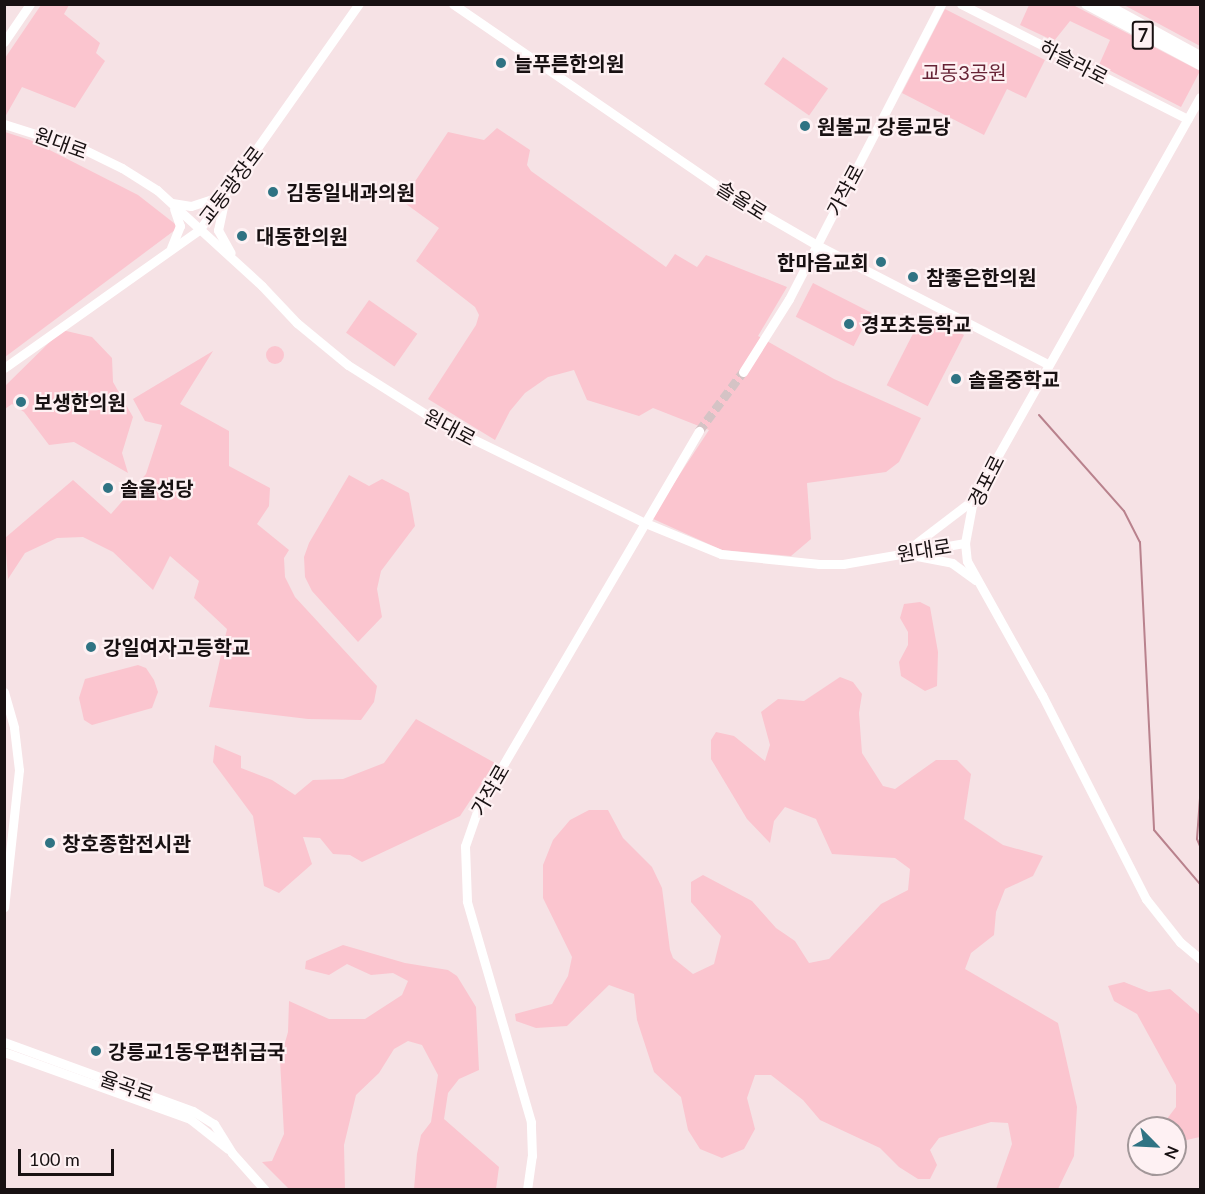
<!DOCTYPE html>
<html>
<head>
<meta charset="utf-8">
<style>
	body { margin:0 }
	#map { position:relative; width:1205px; height:1194px; overflow:hidden; background:#f6e2e5; font-family:Lato,"Noto Sans KR",sans-serif }
	div>[style] { position:absolute }
	.green>* { inset:0; background:#fbc5cf; transform-origin:0 0 }
	.round { border-radius:50% }
	.stream>* { height:2px; margin:-1px; padding:0 1px; transform-origin:1px; border-radius:1px; background:#b9828d }
	.secondary-tunnel>* { height:9px; margin-top:-4.5px; transform-origin:0; background:repeating-linear-gradient(90deg,#d5c3c5 0 9px,transparent 0 13.5px) }
	.secondary>* { height:9px; margin:-4.5px; padding:0 4.5px; transform-origin:4.5px; border-radius:4.5px; background:#fff }
	.primary>* { height:10px; margin:-5px; padding:0 5px; transform-origin:5px; border-radius:5px; background:#fff }
	.dots>* { width:16px; height:16px; translate:-50% -50%; box-sizing:border-box; border:3px solid #fef1f3; border-radius:50% }
	span { translate:-50% -50%; white-space:nowrap; text-align:center; line-height:1.15; -webkit-text-stroke:4.5px #fef1f3; paint-order:stroke }
	.shield-label span { padding:2px 4px; background:#fef1f3; border:2px solid; border-radius:4px; -webkit-text-stroke-width:0 }
	.shield-label { font-size:18px; color:#181112; font-weight:700 }
	.street-label { font-size:20px; color:#181112 }
	.poi-label { font-size:20px; color:#181112; font-weight:700 }
	.left { translate:0 -50%; text-align:left }
	.right { translate:-100% -50%; text-align:right }
	.park-label { font-size:20px; color:#672336 }
	.frame { position:absolute; inset:0; border:6px solid #181112; pointer-events:none }
	.north { position:absolute; left:1127px; top:1116px; width:60px; height:60px; box-sizing:border-box; background:#fef1f3; border:2px solid #a29799; border-radius:50%; rotate:114deg; font-size:16px; font-weight:700; line-height:24px; text-align:center; color:#181112 }
	.north::after { content:''; display:block; margin:auto; width:21px; height:27px; background:#2f7383; clip-path:polygon(50% 0,100% 100%,50% 72%,0 100%) }
	.scale { position:absolute; left:18px; top:1149px; width:96px; height:27px; box-sizing:border-box; border:3px solid #181112; border-top:0; padding-left:8px; font-size:18px; line-height:21px; white-space:nowrap; color:#181112; -webkit-text-stroke:4px #fef1f3; paint-order:stroke }
</style>
</head>
<body>
<div id="map">
	<div class="green">
		<div style="clip-path:polygon(41px 5px,69px 5px,64px 14px,100px 43px,96px 53px,105px 61px,75px 108px,22px 87px,5px 117px,5px 58px)"></div>
		<div style="clip-path:polygon(1029px 5px,1073px 5px,1200px 71px,1181px 107px,1099px 65px,1110px 40px,1070px 21px,1054px 41px,1020px 25px)"></div>
		<div style="clip-path:polygon(1124px 5px,1200px 5px,1200px 46px)"></div>
		<div style="clip-path:polygon(945px 9px,1045px 60px,1026px 98px,1007px 89px,984px 135px,902px 93px)"></div>
		<div style="left:783px;top:57px;width:55px;height:33px;rotate:35deg"></div>
		<div style="clip-path:polygon(497px 128px,530px 150px,527px 165px,531px 171px,666px 267px,675px 254px,697px 267px,706px 255px,787px 287px,758px 336px,834px 379px,921px 418px,899px 462px,886px 472px,807px 483px,811px 539px,791px 556px,722px 550px,651px 518px,709px 430px,653px 408px,639px 416px,587px 400px,574px 370px,548px 377px,525px 393px,510px 411px,495px 440px,428px 399px,476px 325px,479px 315px,475px 307px,416px 261px,439px 228px,402px 201px,448px 132px,484px 140px)"></div>
		<div style="clip-path:polygon(5px 132px,30px 140px,138px 195px,179px 227px,5px 357px)"></div>
		<div style="left:813px;top:283px;width:65px;height:38px;rotate:27deg"></div>
		<div style="left:369px;top:300px;width:59px;height:40px;rotate:35deg"></div>
		<div style="left:923px;top:314px;width:46px;height:80px;rotate:27deg"></div>
		<div style="clip-path:polygon(62px 330px,92px 337px,112px 358px,113px 382px,133px 417px,122px 453px,128px 473px,74px 442px,49px 445px,24px 412px,12px 404px,5px 409px,5px 386px)"></div>
		<div class="round" style="left:266px;top:346px;width:18px;height:18px"></div>
		<div style="clip-path:polygon(213px 351px,180px 404px,229px 431px,229px 466px,270px 488px,269px 506px,257px 524px,289px 550px,284px 558px,285px 577px,295px 597px,377px 686px,374px 702px,361px 720px,308px 719px,209px 707px,227px 629px,194px 598px,199px 581px,170px 556px,153px 590px,113px 552px,83px 537px,57px 538px,25px 553px,8px 579px,5px 538px,73px 480px,111px 514px,146px 474px,162px 425px,145px 421px,133px 399px)"></div>
		<div style="clip-path:polygon(349px 475px,369px 486px,382px 479px,409px 493px,415px 526px,381px 571px,377px 589px,382px 617px,358px 642px,312px 591px,305px 577px,304px 557px,309px 543px)"></div>
		<div style="clip-path:polygon(920px 602px,930px 607px,938px 652px,937px 686px,925px 691px,901px 676px,899px 662px,908px 645px,908px 632px,900px 618px,904px 604px)"></div>
		<div style="clip-path:polygon(138px 665px,146px 668px,154px 680px,158px 692px,152px 708px,92px 725px,84px 720px,79px 698px,85px 679px)"></div>
		<div style="clip-path:polygon(840px 677px,853px 682px,862px 694px,859px 713px,862px 753px,883px 786px,895px 789px,936px 760px,957px 760px,971px 774px,964px 819px,1003px 845px,1043px 856px,1033px 876px,1005px 889px,996px 912px,994px 935px,971px 953px,965px 969px,1058px 1023px,1077px 1107px,1074px 1156px,1058px 1189px,996px 1189px,1012px 1144px,1008px 1123px,991px 1122px,939px 1138px,930px 1150px,937px 1165px,930px 1179px,918px 1179px,899px 1167px,880px 1148px,820px 1120px,803px 1100px,771px 1075px,755px 1075px,747px 1098px,755px 1129px,744px 1149px,722px 1158px,700px 1149px,688px 1130px,681px 1097px,654px 1072px,637px 1020px,634px 994px,609px 985px,567px 1026px,536px 1028px,516px 1021px,515px 1014px,552px 1004px,568px 976px,572px 957px,543px 898px,543px 865px,553px 840px,570px 820px,589px 810px,608px 810px,623px 838px,652px 867px,662px 888px,670px 950px,673px 958px,693px 974px,714px 964px,721px 936px,691px 902px,691px 882px,703px 875px,752px 901px,776px 928px,795px 941px,809px 963px,829px 959px,881px 904px,908px 890px,910px 869px,895px 858px,832px 854px,816px 819px,785px 807px,774px 821px,770px 843px,747px 819px,711px 759px,711px 740px,716px 732px,734px 736px,765px 761px,770px 745px,761px 712px,778px 699px,804px 701px)"></div>
		<div style="clip-path:polygon(416px 719px,495px 763px,460px 816px,362px 862px,350px 855px,333px 854px,320px 838px,303px 837px,312px 864px,279px 893px,264px 886px,253px 816px,213px 762px,215px 745px,241px 756px,241px 768px,272px 780px,295px 795px,313px 780px,343px 779px,384px 763px)"></div>
		<div style="clip-path:polygon(343px 945px,405px 963px,448px 970px,457px 976px,476px 1007px,479px 1070px,459px 1079px,448px 1093px,444px 1119px,499px 1167px,496px 1189px,414px 1189px,417px 1154px,421px 1135px,431px 1122px,438px 1075px,422px 1045px,408px 1041px,394px 1049px,379px 1073px,356px 1095px,344px 1145px,345px 1189px,289px 1189px,262px 1162px,272px 1161px,284px 1134px,280px 1060px,288px 1032px,289px 1001px,329px 1019px,365px 1019px,402px 995px,408px 981px,393px 973px,371px 975px,347px 964px,329px 975px,305px 969px,306px 961px)"></div>
		<div style="clip-path:polygon(1124px 982px,1149px 992px,1170px 989px,1200px 1015px,1200px 1137px,1182px 1141px,1175px 1148px,1175px 1128px,1160px 1128px,1176px 1107px,1176px 1085px,1137px 1014px,1114px 1001px,1108px 986px)"></div>
	</div>
	<div class="stream">
		<div style="left:1039px;top:415px;width:128px;rotate:48.5deg"></div>
		<div style="left:1124px;top:511px;width:35px;rotate:63deg"></div>
		<div style="left:1140px;top:542px;width:288px;rotate:87.2deg"></div>
		<div style="left:1154px;top:830px;width:71px;rotate:49.6deg"></div>
		<div style="left:1200px;top:798px;width:41px;rotate:94.2deg"></div>
		<div style="left:1197px;top:839px;width:8px;rotate:67deg"></div>
	</div>
	<div class="secondary-tunnel">
		<div style="left:699px;top:431px;width:74px;rotate:-53.3deg"></div>
	</div>
	<div class="secondary">
		<div style="left:453px;top:4px;width:339px;rotate:34.5deg"></div>
		<div style="left:732px;top:196px;width:98px;rotate:30deg"></div>
		<div style="left:817px;top:245px;width:260px;rotate:27.3deg"></div>
		<div style="left:961px;top:4px;width:254px;rotate:26.9deg"></div>
		<div style="left:4px;top:42px;width:46px;rotate:-55.6deg"></div>
		<div style="left:1200px;top:97px;width:463px;rotate:119.4deg"></div>
		<div style="left:973px;top:500px;width:44px;rotate:100.5deg"></div>
		<div style="left:965px;top:543px;width:18px;rotate:84deg"></div>
		<div style="left:967px;top:561px;width:154px;rotate:60.8deg"></div>
		<div style="left:1042px;top:695px;width:229px;rotate:63deg"></div>
		<div style="left:1146px;top:899px;width:55px;rotate:51.7deg"></div>
		<div style="left:1180px;top:942px;width:26px;rotate:40deg"></div>
		<div style="left:4px;top:124px;width:83px;rotate:17.6deg"></div>
		<div style="left:83px;top:149px;width:43px;rotate:26deg"></div>
		<div style="left:122px;top:168px;width:41px;rotate:32.2deg"></div>
		<div style="left:157px;top:190px;width:142px;rotate:42.4deg"></div>
		<div style="left:262px;top:286px;width:51px;rotate:46.6deg"></div>
		<div style="left:297px;top:323px;width:66px;rotate:39.5deg"></div>
		<div style="left:348px;top:365px;width:107px;rotate:32.3deg"></div>
		<div style="left:438px;top:422px;width:228px;rotate:26deg"></div>
		<div style="left:643px;top:522px;width:84px;rotate:22.3deg"></div>
		<div style="left:721px;top:554px;width:99px;rotate:5.8deg"></div>
		<div style="left:819px;top:564px;width:24px"></div>
		<div style="left:843px;top:564px;width:124px;rotate:-9.8deg"></div>
		<div style="left:224px;top:202px;width:29px;rotate:102deg"></div>
		<div style="left:218px;top:230px;width:26px;rotate:61deg"></div>
		<div style="left:172px;top:203px;width:19px;rotate:9deg"></div>
		<div style="left:191px;top:206px;width:36px;rotate:-18deg"></div>
		<div style="left:171px;top:248px;width:24px;rotate:-68deg"></div>
		<div style="left:180px;top:226px;width:18px;rotate:-109deg"></div>
		<div style="left:4px;top:368px;width:240px;rotate:-35.3deg"></div>
		<div style="left:200px;top:229px;width:276px;rotate:-54.8deg"></div>
		<div style="left:743px;top:372px;width:86px;rotate:-57.8deg"></div>
		<div style="left:789px;top:299px;width:332px;rotate:-62.7deg"></div>
		<div style="left:906px;top:551px;width:84px;rotate:-37.3deg"></div>
		<div style="left:917px;top:556px;width:36px;rotate:11deg"></div>
		<div style="left:952px;top:563px;width:29px;rotate:36deg"></div>
		<div style="left:4px;top:692px;width:37px;rotate:74deg"></div>
		<div style="left:14px;top:728px;width:42px;rotate:83.2deg"></div>
		<div style="left:19px;top:770px;width:138px;rotate:96.2deg"></div>
		<div style="left:4px;top:1042px;width:201px;rotate:20.1deg"></div>
		<div style="left:193px;top:1111px;width:25px;rotate:32deg"></div>
		<div style="left:214px;top:1124px;width:34px;rotate:58deg"></div>
		<div style="left:232px;top:1153px;width:50px;rotate:48.3deg"></div>
		<div style="left:4px;top:1052px;width:198px;rotate:19.8deg"></div>
		<div style="left:190px;top:1119px;width:48px;rotate:38.3deg"></div>
		<div style="left:527px;top:1190px;width:34px;rotate:-82deg"></div>
		<div style="left:532px;top:1156px;width:34px;rotate:-92deg"></div>
		<div style="left:531px;top:1122px;width:230px;rotate:-106.2deg"></div>
		<div style="left:467px;top:901px;width:55px;rotate:-92.1deg"></div>
		<div style="left:465px;top:846px;width:42px;rotate:-70.7deg"></div>
		<div style="left:479px;top:806px;width:435px;rotate:-59.6deg"></div>
	</div>
	<div class="primary">
		<div style="left:1086px;top:4px;width:129px;rotate:28.2deg"></div>
		<div style="left:1105px;top:4px;width:108px;rotate:28.7deg"></div>
	</div>
	<div class="dots">
		<div style="left:501px;top:63px;background:#2f7383"></div>
		<div style="left:805px;top:126px;background:#2f7383"></div>
		<div style="left:273px;top:192px;background:#2f7383"></div>
		<div style="left:242px;top:236px;background:#2f7383"></div>
		<div style="left:881px;top:262px;background:#2f7383"></div>
		<div style="left:913px;top:277px;background:#2f7383"></div>
		<div style="left:849px;top:324px;background:#2f7383"></div>
		<div style="left:956px;top:379px;background:#2f7383"></div>
		<div style="left:21px;top:402px;background:#2f7383"></div>
		<div style="left:108px;top:488px;background:#2f7383"></div>
		<div style="left:91px;top:647px;background:#2f7383"></div>
		<div style="left:50px;top:843px;background:#2f7383"></div>
		<div style="left:96px;top:1051px;background:#2f7383"></div>
	</div>
	<div class="shield-label">
		<span style="left:1143px;top:35px">7</span>
	</div>
	<div class="street-label">
		<span style="left:1074px;top:62px;rotate:27deg">하슬라로</span>
		<span style="left:61px;top:143px;rotate:20deg">원대로</span>
		<span style="left:231px;top:185px;rotate:-53deg">교동광장로</span>
		<span style="left:845px;top:190px;rotate:-62deg">가작로</span>
		<span style="left:742px;top:200px;rotate:32deg">솔올로</span>
		<span style="left:450px;top:427px;rotate:28deg">원대로</span>
		<span style="left:986px;top:481px;rotate:-63deg">경포로</span>
		<span style="left:924px;top:550px;rotate:-9deg">원대로</span>
		<span style="left:490px;top:790px;rotate:-60deg">가작로</span>
		<span style="left:127px;top:1086px;rotate:19deg">율곡로</span>
	</div>
	<div class="poi-label">
		<span class="left" style="left:514px;top:63px">늘푸른한의원</span>
		<span class="left" style="left:817px;top:126px">원불교 강릉교당</span>
		<span class="left" style="left:286px;top:192px">김동일내과의원</span>
		<span class="left" style="left:256px;top:236px">대동한의원</span>
		<span class="right" style="left:869px;top:262px">한마음교회</span>
		<span class="left" style="left:926px;top:277px">참좋은한의원</span>
		<span class="left" style="left:861px;top:324px">경포초등학교</span>
		<span class="left" style="left:968px;top:379px">솔올중학교</span>
		<span class="left" style="left:34px;top:402px">보생한의원</span>
		<span class="left" style="left:120px;top:488px">솔울성당</span>
		<span class="left" style="left:103px;top:647px">강일여자고등학교</span>
		<span class="left" style="left:62px;top:843px">창호종합전시관</span>
		<span class="left" style="left:108px;top:1051px">강릉교1동우편취급국</span>
	</div>
	<div class="park-label">
		<span style="left:964px;top:72px">교동3공원</span>
	</div>
	<div class="frame"></div>
	<div class="north">N</div>
	<div class="scale">100 m</div>
</div>
</body>
</html>
